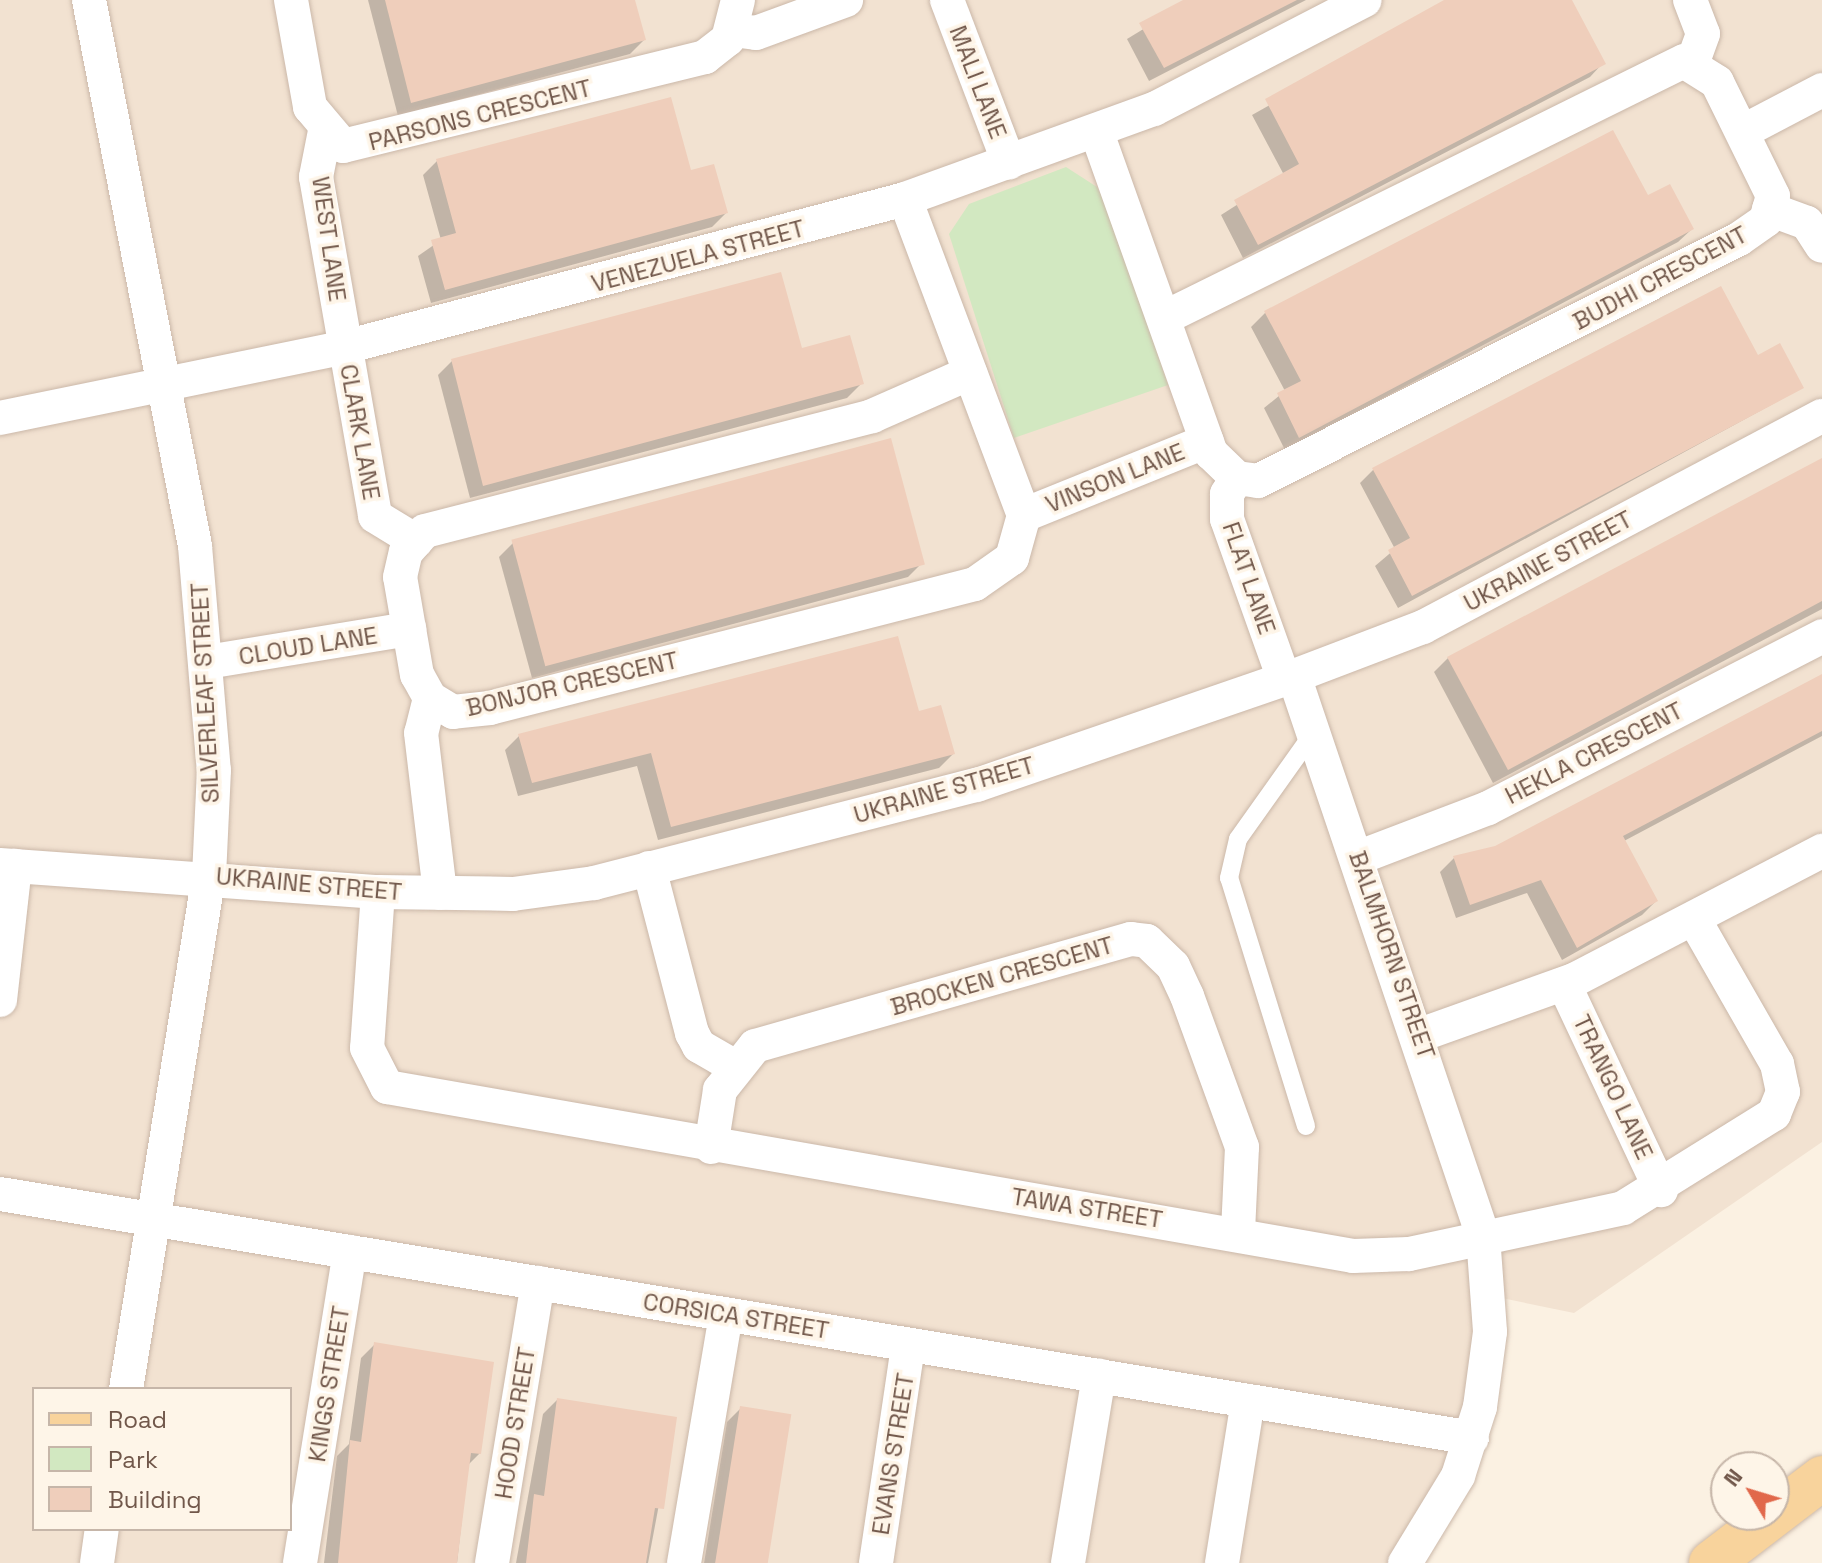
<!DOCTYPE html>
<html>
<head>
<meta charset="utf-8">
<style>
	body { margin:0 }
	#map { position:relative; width:1822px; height:1563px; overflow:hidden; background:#fbf1e2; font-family:"Space Grotesk",sans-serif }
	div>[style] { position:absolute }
	.residential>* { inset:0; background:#f2e2d1 }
	.green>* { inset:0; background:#d2e8c1 }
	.shadow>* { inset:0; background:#0003 }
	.building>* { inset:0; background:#efcebb; transform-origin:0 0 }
	.roads { filter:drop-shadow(0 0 2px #cbb8a9) drop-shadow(0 0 2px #cbb8a9) }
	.lane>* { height:18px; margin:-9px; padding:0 9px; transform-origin:9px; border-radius:9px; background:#fff }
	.street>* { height:34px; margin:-17px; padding:0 17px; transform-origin:17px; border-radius:17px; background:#fff }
	.primary>* { height:44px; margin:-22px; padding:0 22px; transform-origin:22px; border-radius:22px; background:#f8d39c }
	span { translate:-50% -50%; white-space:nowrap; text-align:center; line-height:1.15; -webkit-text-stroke:7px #fef5e8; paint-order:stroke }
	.street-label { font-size:24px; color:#71574a }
	.legend { position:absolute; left:32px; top:1387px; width:260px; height:144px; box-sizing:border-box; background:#fef5e8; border:2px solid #c6b6a9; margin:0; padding:10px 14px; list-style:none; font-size:24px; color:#71574a }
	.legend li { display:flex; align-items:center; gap:16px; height:40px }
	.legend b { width:40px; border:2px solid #c6b6a9 }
	.north { position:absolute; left:1710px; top:1451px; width:80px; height:80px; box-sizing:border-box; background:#fef5e8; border:2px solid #c6b6a9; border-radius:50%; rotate:308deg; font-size:22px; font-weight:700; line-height:32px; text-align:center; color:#71574a }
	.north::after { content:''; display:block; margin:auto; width:28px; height:36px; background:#e1684b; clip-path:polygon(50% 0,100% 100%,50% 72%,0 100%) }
</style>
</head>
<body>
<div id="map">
	<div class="residential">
		<div style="clip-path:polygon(evenodd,0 0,1822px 0,1822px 1142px,1574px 1313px,1492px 1296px,1485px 1373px,1403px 1563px,0 1563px,0 0,34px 1389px,290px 1389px,290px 1529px,34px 1529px,34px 1389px)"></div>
	</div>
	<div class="green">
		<div style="clip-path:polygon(1066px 167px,1097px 187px,1108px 209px,1168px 385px,1014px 438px,949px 234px,969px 204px)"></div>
	</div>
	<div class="shadow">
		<div style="clip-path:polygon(368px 0,633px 0,644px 40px,630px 54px,398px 116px)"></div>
		<div style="clip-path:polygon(1191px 0,1306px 0,1149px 81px,1127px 39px)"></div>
		<div style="clip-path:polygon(1456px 0,1571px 0,1603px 63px,1590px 77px,1243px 258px,1221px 215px,1284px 175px,1252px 115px)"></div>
		<div style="clip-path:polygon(1612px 132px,1647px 198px,1692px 229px,1678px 242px,1285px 450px,1264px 408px,1285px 391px,1251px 327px,1265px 313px)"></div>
		<div style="clip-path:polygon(437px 161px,690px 173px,726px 213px,712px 227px,431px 303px,418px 256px,441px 240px,423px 175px)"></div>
		<div style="clip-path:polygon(801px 350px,861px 384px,847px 398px,470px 498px,438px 375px,452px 361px)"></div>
		<div style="clip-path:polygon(1757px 358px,1802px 388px,1398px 608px,1375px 566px,1395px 549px,1360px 483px,1374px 469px)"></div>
		<div style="clip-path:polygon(1822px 460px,1822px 609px,1493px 783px,1434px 672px,1448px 658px)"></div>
		<div style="clip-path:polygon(513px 543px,922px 563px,908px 577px,532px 678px,499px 557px)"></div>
		<div style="clip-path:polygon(1822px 676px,1822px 736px,1624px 841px,1656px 901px,1642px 915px,1562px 960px,1527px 893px,1456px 918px,1440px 872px,1454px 858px,1496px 848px)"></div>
		<div style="clip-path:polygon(918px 714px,953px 754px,939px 768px,658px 840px,637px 766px,518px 796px,505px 750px,519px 736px)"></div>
		<div style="clip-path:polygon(375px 1344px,480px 1453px,468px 1465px,457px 1563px,324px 1563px,337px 1456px,349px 1444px,361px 1358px)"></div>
		<div style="clip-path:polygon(557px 1400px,675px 1419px,648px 1563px,516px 1563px,543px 1414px)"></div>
		<div style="clip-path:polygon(741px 1408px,765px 1563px,704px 1563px,727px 1422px)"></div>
	</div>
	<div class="building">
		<div style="clip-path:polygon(385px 0,635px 0,646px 40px,411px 103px)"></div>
		<div style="clip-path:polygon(1183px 0,1297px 0,1164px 68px,1139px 23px)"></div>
		<div style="clip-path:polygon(1444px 0,1572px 0,1606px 64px,1258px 245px,1234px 200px,1299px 164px,1265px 99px)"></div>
		<div style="clip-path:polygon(671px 97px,691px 170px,714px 164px,728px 213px,445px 290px,431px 240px,456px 233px,436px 159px)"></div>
		<div style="clip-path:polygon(1613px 130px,1648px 195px,1670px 184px,1694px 229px,1299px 438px,1277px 393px,1301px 381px,1264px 311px)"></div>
		<div style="clip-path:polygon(781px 272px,802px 348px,850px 335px,864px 384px,483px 486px,451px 359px)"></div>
		<div style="clip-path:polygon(1721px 286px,1758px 355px,1780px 343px,1804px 388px,1412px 596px,1388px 550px,1410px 538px,1372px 468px)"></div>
		<div style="left:891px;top:438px;width:131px;height:393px;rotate:75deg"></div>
		<div style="clip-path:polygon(1822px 458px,1822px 601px,1508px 770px,1447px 657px)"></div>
		<div style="clip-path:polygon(898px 636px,919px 711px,941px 705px,955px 754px,671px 827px,651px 753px,532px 783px,518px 734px)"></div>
		<div style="clip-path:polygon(1822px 674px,1822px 731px,1623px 836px,1658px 901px,1577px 948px,1541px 880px,1470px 905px,1453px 856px,1495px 846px)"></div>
		<div style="clip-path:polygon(374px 1342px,494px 1362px,481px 1454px,471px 1453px,457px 1563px,338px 1563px,350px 1440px,361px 1442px)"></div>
		<div style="clip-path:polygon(557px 1398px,677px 1417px,664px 1509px,655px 1508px,646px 1563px,526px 1563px,534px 1494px,544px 1496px)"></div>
		<div style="left:740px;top:1406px;width:52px;height:159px;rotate:9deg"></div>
	</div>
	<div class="roads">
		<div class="lane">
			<div style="left:1306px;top:1126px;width:260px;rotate:-107.2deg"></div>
			<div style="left:1229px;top:878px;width:40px;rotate:-77deg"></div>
			<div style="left:1238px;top:839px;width:131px;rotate:-54.6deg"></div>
		</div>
		<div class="street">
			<div style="left:89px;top:0;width:556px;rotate:79.01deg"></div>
			<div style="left:195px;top:546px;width:225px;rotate:85.2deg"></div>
			<div style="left:214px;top:770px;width:105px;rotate:92.7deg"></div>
			<div style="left:209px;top:875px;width:521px;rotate:99.17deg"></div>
			<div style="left:291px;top:0;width:109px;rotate:79.9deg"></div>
			<div style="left:310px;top:107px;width:51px;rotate:49.8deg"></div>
			<div style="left:343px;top:146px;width:373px;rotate:-13.8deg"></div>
			<div style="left:705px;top:57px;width:29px;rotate:-38deg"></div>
			<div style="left:728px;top:39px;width:40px;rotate:-75.6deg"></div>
			<div style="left:947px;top:0;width:174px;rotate:69.2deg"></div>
			<div style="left:1690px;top:0;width:36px;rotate:69deg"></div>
			<div style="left:1703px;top:34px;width:32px;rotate:110deg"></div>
			<div style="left:732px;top:30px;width:24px;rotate:7deg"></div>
			<div style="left:756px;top:33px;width:96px;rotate:-20.1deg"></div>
			<div style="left:325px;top:131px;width:47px;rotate:101.1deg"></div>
			<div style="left:316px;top:177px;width:344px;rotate:80.1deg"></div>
			<div style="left:375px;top:516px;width:48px;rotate:31.4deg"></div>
			<div style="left:1744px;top:131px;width:88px;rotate:-27.7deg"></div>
			<div style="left:1097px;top:133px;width:340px;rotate:70.4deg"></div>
			<div style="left:1211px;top:453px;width:36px;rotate:44deg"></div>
			<div style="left:1237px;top:478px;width:21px;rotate:8deg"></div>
			<div style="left:1258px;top:481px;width:538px;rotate:-26.71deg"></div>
			<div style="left:1739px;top:239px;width:33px;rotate:-35deg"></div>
			<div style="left:1766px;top:220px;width:25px;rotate:-74deg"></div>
			<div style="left:1773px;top:196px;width:127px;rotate:-116.2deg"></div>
			<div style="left:1717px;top:82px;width:39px;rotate:-148deg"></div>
			<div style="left:1684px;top:61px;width:578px;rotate:153.7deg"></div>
			<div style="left:905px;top:199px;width:338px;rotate:69.4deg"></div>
			<div style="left:1024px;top:515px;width:45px;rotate:105.6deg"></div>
			<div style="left:1012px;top:558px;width:45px;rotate:144.9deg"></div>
			<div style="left:975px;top:584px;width:501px;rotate:165.66deg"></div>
			<div style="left:490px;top:708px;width:37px;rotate:174deg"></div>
			<div style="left:453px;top:712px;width:27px;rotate:-149deg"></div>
			<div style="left:430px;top:698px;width:26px;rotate:-119deg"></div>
			<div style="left:417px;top:675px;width:99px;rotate:-99.8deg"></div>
			<div style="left:400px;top:577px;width:26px;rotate:-77deg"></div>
			<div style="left:406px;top:552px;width:28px;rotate:-48deg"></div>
			<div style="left:425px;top:531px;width:462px;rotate:-14.4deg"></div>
			<div style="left:872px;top:416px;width:107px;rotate:-23.7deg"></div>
			<div style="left:1769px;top:209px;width:40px;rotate:20.2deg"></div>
			<div style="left:1807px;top:223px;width:27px;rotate:57deg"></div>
			<div style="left:0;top:418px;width:352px;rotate:-11.6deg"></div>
			<div style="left:345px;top:347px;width:579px;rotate:-14.8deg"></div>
			<div style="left:905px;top:199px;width:265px;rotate:-19.9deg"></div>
			<div style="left:1154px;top:109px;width:237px;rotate:-27.3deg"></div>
			<div style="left:1237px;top:478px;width:19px;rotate:122deg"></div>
			<div style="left:1227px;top:494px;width:25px;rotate:90deg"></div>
			<div style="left:1227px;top:519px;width:170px;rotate:70.4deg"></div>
			<div style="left:1024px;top:515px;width:197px;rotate:-22deg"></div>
			<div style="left:207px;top:662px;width:205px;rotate:-9.3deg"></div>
			<div style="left:1294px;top:676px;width:591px;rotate:71.35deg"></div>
			<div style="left:1483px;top:1236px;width:96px;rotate:85.8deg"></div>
			<div style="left:1490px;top:1332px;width:76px;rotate:97.6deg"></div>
			<div style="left:1480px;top:1407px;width:72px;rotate:107.7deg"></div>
			<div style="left:1458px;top:1476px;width:102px;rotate:121.3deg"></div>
			<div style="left:430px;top:698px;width:36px;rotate:104deg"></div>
			<div style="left:421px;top:733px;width:161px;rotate:83.2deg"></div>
			<div style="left:1360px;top:857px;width:137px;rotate:-20.9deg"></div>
			<div style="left:1488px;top:808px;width:376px;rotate:-27.2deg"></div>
			<div style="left:0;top:865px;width:379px;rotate:4.1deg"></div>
			<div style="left:378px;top:892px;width:135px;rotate:0.8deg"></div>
			<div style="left:513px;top:894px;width:82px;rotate:-7.7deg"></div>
			<div style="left:594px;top:883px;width:395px;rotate:-14.4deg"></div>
			<div style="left:977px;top:785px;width:335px;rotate:-19deg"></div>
			<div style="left:1294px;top:676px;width:138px;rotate:-20.8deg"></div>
			<div style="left:1423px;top:627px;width:451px;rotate:-27.9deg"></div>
			<div style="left:649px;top:868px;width:171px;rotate:75.4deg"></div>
			<div style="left:692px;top:1033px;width:15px;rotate:62deg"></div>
			<div style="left:699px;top:1046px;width:39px;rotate:30deg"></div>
			<div style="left:378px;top:892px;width:156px;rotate:94deg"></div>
			<div style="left:367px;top:1048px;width:44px;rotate:62.9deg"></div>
			<div style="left:387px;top:1087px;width:981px;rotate:9.92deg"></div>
			<div style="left:1353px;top:1256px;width:56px;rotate:-2deg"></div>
			<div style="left:1409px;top:1254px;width:219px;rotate:-12.1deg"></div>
			<div style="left:1623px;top:1208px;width:178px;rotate:-31.9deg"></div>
			<div style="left:1774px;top:1114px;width:24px;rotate:-68deg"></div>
			<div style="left:1783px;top:1092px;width:29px;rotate:-102deg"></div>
			<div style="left:1777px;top:1064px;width:167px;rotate:-119.8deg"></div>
			<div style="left:1564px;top:984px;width:228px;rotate:64.8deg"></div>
			<div style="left:0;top:1000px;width:135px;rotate:-83.6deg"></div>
			<div style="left:1420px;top:1035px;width:164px;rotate:-19.7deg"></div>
			<div style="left:1574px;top:980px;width:280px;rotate:-27.5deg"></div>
			<div style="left:711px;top:1147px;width:58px;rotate:-81deg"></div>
			<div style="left:720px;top:1090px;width:56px;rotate:-51.5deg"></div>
			<div style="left:755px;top:1046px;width:391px;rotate:-15.9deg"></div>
			<div style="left:1131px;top:939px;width:16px;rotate:7deg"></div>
			<div style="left:1147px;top:941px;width:36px;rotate:44deg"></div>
			<div style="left:1173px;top:966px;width:33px;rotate:65deg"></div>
			<div style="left:1187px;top:996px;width:161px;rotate:70deg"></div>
			<div style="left:1242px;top:1147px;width:86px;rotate:92.7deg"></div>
			<div style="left:0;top:1194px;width:1492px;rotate:9.41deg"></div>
			<div style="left:97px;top:1563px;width:34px;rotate:-82deg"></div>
			<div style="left:300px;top:1563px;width:315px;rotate:-80.9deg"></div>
			<div style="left:492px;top:1563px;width:284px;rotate:-80.7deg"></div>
			<div style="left:684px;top:1563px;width:252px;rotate:-80.4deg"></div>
			<div style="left:876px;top:1563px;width:220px;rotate:-81.6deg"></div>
			<div style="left:1068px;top:1563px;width:190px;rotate:-80.6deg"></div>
			<div style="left:1222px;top:1563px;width:164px;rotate:-80.9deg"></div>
		</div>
		<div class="primary">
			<div style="left:1711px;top:1563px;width:140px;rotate:-37.4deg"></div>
		</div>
	</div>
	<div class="street-label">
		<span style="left:978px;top:82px;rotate:69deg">MALI LANE</span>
		<span style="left:480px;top:115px;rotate:-14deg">PARSONS CRESCENT</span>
		<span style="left:329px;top:239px;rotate:82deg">WEST LANE</span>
		<span style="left:698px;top:256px;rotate:-15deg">VENEZUELA STREET</span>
		<span style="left:1660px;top:278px;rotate:-28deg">BUDHI CRESCENT</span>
		<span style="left:360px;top:432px;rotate:80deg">CLARK LANE</span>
		<span style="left:1115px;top:478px;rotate:-22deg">VINSON LANE</span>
		<span style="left:1548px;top:561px;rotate:-28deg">UKRAINE STREET</span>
		<span style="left:1249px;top:578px;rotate:71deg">FLAT LANE</span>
		<span style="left:308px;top:646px;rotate:-9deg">CLOUD LANE</span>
		<span style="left:572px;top:684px;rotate:-13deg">BONJOR CRESCENT</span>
		<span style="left:205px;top:693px;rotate:-93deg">SILVERLEAF STREET</span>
		<span style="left:1594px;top:753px;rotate:-27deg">HEKLA CRESCENT</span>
		<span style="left:944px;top:790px;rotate:-16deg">UKRAINE STREET</span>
		<span style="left:309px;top:884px;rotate:5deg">UKRAINE STREET</span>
		<span style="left:1392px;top:955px;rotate:71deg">BALMHORN STREET</span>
		<span style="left:1002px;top:976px;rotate:-16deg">BROCKEN CRESCENT</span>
		<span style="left:1613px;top:1087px;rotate:65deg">TRANGO LANE</span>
		<span style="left:1087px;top:1208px;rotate:9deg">TAWA STREET</span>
		<span style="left:736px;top:1316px;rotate:9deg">CORSICA STREET</span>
		<span style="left:329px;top:1384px;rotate:-81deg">KINGS STREET</span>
		<span style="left:515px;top:1423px;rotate:-81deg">HOOD STREET</span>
		<span style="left:893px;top:1454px;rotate:-81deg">EVANS STREET</span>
	</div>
	<ul class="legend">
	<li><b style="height:10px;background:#f8d39c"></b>Road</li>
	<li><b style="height:22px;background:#d2e8c1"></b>Park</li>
	<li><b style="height:22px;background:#efcebb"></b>Building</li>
	</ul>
	<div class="north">N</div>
</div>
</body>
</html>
